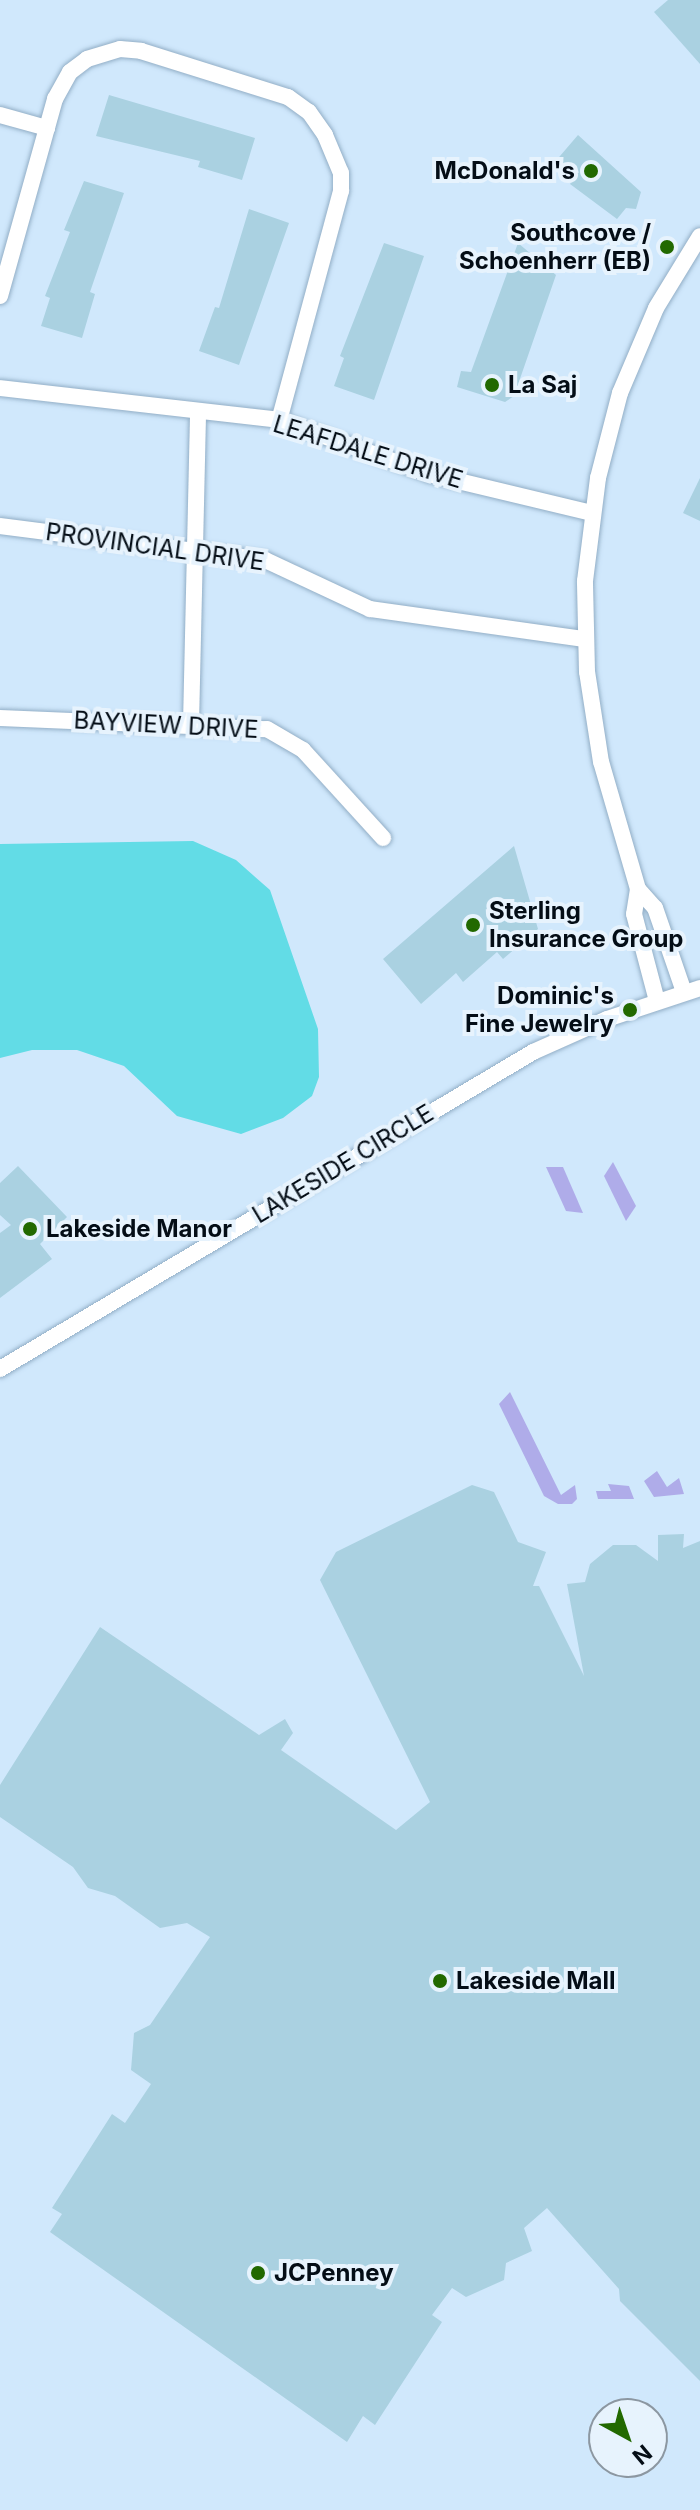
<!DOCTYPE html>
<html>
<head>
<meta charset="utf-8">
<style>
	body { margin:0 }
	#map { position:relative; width:700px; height:2510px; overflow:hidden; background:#d0e8fc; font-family:Inter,sans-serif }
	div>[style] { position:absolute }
	.green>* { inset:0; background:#aface9 }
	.water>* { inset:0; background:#62dce6 }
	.building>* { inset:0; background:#aad1e1 }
	.roads { filter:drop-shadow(0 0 2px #92aec6) drop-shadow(0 0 2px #92aec6) }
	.street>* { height:16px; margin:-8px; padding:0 8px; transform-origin:8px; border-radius:8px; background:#fff }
	.dots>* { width:22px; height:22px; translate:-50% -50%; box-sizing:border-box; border:4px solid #e7f3fd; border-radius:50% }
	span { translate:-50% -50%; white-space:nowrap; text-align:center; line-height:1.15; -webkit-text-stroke:8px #e7f3fd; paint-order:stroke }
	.poi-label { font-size:24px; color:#040d16; font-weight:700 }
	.right { translate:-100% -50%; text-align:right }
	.left { translate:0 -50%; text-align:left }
	.street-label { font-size:24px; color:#040d16 }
	.north { position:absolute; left:588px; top:2398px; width:80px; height:80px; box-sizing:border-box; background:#e7f3fd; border:2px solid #8c97a1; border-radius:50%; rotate:140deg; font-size:22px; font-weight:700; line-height:32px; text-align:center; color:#040d16 }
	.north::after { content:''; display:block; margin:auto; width:28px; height:36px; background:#226900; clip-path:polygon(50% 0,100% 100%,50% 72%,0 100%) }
</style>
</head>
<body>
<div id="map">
	<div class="green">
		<div style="clip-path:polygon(613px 1162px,636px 1206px,626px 1221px,604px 1176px)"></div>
		<div style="clip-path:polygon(546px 1167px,563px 1167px,583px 1213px,566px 1211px)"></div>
		<div style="clip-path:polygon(510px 1392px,561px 1495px,575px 1485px,577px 1499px,572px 1504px,558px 1504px,544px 1496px,499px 1404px)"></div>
		<div style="clip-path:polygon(657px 1471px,667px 1487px,679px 1478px,684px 1494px,654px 1497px,644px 1481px)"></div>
		<div style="clip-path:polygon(608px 1484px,629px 1486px,634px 1499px,598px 1499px,596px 1491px,611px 1491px)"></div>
	</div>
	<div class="water">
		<div style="clip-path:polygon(193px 841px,236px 860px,270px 890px,318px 1029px,319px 1077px,312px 1096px,283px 1118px,241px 1134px,177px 1116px,124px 1066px,77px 1050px,32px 1050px,0 1058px,0 844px)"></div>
	</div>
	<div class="building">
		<div style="clip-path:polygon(668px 0,700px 0,700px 64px,654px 12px)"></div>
		<div style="clip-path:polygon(109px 95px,255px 138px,242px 180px,198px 167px,200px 161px,96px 136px)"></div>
		<div style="clip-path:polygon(578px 135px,641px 192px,636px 209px,626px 208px,617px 219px,570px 184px,573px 180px,554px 163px)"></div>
		<div style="clip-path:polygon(84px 181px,124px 193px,90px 292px,95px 294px,82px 338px,41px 326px,50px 298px,45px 296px,70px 232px,64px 230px)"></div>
		<div style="clip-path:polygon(249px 209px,289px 223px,239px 365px,199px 351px,215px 307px,219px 308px)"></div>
		<div style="clip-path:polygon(384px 243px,424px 256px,374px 400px,334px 386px,344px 358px,340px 356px)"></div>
		<div style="clip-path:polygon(518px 243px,556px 275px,514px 396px,505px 402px,457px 387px,461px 371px,471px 372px)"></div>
		<div style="clip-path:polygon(700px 478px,700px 521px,683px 513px)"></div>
		<div style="clip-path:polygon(514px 846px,538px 929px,503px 959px,497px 952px,463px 982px,456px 973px,421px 1004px,383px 959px)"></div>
		<div style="clip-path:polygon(18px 1166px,67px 1217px,40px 1244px,52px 1259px,0 1298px,0 1233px,11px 1225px,0 1215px,0 1183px)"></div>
		<div style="clip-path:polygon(472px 1485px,494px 1492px,518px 1542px,546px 1552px,533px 1586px,539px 1586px,584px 1676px,567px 1584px,585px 1582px,590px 1564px,613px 1545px,636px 1545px,658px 1561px,658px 1535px,684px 1534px,683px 1548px,700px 1541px,700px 2381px,620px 2301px,619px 2289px,547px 2208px,524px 2228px,532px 2251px,506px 2263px,504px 2280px,466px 2297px,452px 2288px,432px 2315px,442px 2322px,375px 2425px,363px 2416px,347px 2442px,50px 2232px,62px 2214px,52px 2208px,112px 2114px,125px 2123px,151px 2084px,131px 2070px,134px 2033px,150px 2025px,210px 1937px,187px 1923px,160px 1928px,115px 1896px,88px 1888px,73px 1867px,0 1817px,0 1785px,100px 1627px,259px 1735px,285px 1719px,293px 1733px,281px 1750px,396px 1830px,430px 1802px,320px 1580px,336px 1552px)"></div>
	</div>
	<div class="roads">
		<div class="street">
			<div style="left:0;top:115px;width:49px;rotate:15.5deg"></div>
			<div style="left:0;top:296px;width:205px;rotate:-74.4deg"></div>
			<div style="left:55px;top:99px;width:31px;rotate:-61deg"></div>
			<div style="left:70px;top:72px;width:21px;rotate:-37deg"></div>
			<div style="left:87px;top:59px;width:34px;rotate:-17deg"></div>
			<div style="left:120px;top:49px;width:21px;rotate:5deg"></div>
			<div style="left:141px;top:51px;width:154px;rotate:17.4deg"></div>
			<div style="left:288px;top:97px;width:26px;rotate:36deg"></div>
			<div style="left:309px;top:112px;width:28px;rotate:55deg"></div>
			<div style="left:325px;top:135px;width:41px;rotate:67.2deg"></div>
			<div style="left:341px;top:173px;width:18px;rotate:90deg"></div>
			<div style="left:341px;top:191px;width:237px;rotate:105.1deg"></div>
			<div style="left:0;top:388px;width:281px;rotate:6.5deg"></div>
			<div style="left:279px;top:420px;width:159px;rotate:19.8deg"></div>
			<div style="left:429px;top:474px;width:168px;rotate:13.5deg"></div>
			<div style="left:0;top:526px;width:267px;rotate:7.3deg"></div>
			<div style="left:265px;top:560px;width:116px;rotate:25deg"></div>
			<div style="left:370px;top:609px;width:216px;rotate:8deg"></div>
			<div style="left:0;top:718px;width:267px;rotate:2.4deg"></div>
			<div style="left:267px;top:729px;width:42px;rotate:30.3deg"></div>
			<div style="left:303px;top:750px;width:119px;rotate:47.7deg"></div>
			<div style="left:191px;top:724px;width:311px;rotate:-88.7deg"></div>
			<div style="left:638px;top:889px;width:25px;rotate:99deg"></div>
			<div style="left:634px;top:914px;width:90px;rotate:75.2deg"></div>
			<div style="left:684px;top:992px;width:89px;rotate:-109deg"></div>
			<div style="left:655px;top:908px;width:25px;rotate:-132deg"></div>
			<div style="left:638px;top:889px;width:132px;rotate:-106.2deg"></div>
			<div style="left:601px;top:762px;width:91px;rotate:-98.8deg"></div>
			<div style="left:587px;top:672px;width:91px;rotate:-91.3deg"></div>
			<div style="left:585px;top:581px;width:104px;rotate:-82.8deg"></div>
			<div style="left:598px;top:478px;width:88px;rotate:-75.5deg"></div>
			<div style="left:620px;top:393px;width:92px;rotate:-67deg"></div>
			<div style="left:656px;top:308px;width:84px;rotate:-58.6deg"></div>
			<div style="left:0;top:1369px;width:620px;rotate:-30.74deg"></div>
			<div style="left:533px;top:1052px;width:81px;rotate:-24deg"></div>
			<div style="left:607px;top:1019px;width:98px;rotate:-18.4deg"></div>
		</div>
	</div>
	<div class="dots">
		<div style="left:591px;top:171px;background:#226900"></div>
		<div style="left:667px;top:247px;background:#226900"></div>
		<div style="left:492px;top:385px;background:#226900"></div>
		<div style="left:473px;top:925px;background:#226900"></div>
		<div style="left:630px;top:1010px;background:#226900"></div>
		<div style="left:30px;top:1229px;background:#226900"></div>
		<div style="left:440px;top:1981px;background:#226900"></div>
		<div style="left:258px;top:2273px;background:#226900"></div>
	</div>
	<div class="poi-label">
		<span class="right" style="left:575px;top:171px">McDonald's</span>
		<span class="right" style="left:651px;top:247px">Southcove /<br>Schoenherr (EB)</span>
		<span class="left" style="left:508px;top:385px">La Saj</span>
		<span class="left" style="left:489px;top:925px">Sterling<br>Insurance Group</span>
		<span class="right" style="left:614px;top:1010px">Dominic's<br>Fine Jewelry</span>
		<span class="left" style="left:46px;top:1229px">Lakeside Manor</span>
		<span class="left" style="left:456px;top:1981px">Lakeside Mall</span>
		<span class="left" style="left:274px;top:2273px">JCPenney</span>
	</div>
	<div class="street-label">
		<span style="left:368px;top:452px;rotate:17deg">LEAFDALE DRIVE</span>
		<span style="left:155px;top:547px;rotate:8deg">PROVINCIAL DRIVE</span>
		<span style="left:166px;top:725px;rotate:3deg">BAYVIEW DRIVE</span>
		<span style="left:343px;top:1164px;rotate:-31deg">LAKESIDE CIRCLE</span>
	</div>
	<div class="north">N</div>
</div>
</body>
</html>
